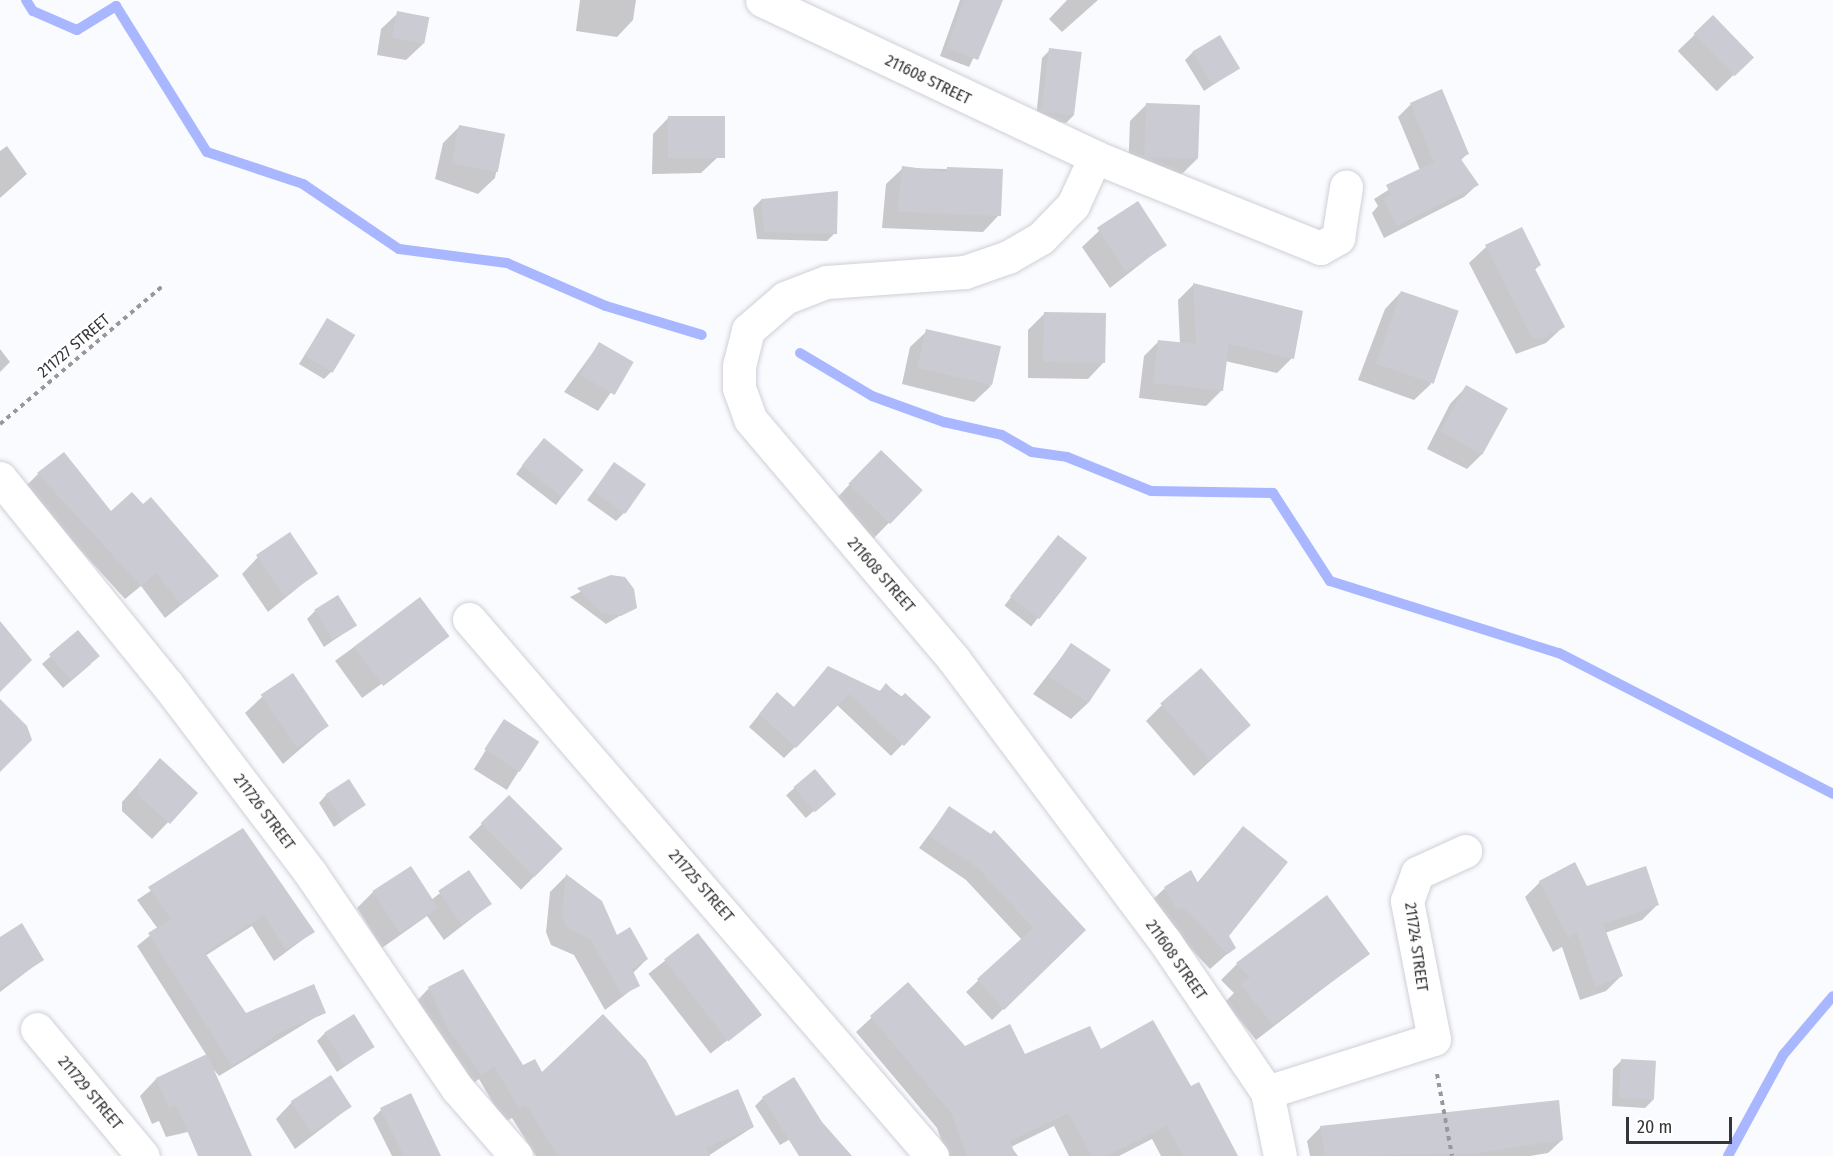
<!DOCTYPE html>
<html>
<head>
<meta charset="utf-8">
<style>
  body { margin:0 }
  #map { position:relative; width:1833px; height:1156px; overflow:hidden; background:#fafbfe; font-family:"Fira Sans Condensed",sans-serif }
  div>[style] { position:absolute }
  .shadow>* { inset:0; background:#0003; transform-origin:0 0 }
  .stream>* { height:10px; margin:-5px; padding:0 5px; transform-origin:5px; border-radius:5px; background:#a8b7ff }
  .building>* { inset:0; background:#cacbd3; transform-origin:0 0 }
  .path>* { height:4px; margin-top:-2px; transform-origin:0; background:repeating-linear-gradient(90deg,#98989b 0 4.5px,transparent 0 9px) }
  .roads { filter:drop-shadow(0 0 2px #ced0d8) drop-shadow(0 0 2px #ced0d8) }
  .minor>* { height:33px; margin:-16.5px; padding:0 16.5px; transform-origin:16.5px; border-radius:16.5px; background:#fff }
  span { translate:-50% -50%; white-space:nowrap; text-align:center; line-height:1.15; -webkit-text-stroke:4.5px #fff; paint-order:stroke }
  .street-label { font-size:16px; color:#353538 }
  .scale { position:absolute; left:1626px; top:1117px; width:106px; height:27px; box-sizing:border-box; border:3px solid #353538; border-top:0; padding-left:8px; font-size:18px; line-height:21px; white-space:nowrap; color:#353538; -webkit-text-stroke:4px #fff; paint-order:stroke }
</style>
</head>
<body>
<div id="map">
  <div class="shadow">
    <i style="clip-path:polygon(580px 0,636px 0,633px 20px,617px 37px,576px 31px)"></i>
    <i style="clip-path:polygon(960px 0,1002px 0,969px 67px,940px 56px)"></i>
    <i style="clip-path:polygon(1067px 0,1098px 0,1062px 32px,1049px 19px)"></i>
    <i style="clip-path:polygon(398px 13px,423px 44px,406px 60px,377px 55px,381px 29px)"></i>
    <i style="left:1713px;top:17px;width:56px;height:49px;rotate:46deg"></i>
    <i style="clip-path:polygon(1050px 50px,1074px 115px,1066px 123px,1036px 119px,1042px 58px)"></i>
    <i style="clip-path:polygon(1193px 52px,1238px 68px,1204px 91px,1185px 60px)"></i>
    <i style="clip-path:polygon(1411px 104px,1467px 154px,1460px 161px,1477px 185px,1464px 197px,1384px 238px,1372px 213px,1378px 206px,1374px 199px,1420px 170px,1398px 117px)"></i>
    <i style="clip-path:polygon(1146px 105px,1197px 159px,1181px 175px,1128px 173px,1130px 121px)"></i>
    <i style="clip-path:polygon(669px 117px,718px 157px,701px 173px,652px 174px,653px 134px)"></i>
    <i style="clip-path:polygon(460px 126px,503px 136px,495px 178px,478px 194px,435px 179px,443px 143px)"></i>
    <i style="clip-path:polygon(7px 146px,27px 174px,0 198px,0 151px)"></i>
    <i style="clip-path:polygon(903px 168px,948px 169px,999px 215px,983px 232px,882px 228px,886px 184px)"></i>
    <i style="clip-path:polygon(761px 200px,835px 233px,827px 241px,757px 239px,753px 208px)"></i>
    <i style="clip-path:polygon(1521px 229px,1539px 265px,1534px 271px,1563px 327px,1546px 343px,1516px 354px,1469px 263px,1486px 247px)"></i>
    <i style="clip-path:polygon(1099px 231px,1166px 244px,1110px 288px,1082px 247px)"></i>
    <i style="clip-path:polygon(1193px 285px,1292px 358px,1277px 373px,1225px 361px,1222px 390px,1206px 406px,1139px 398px,1144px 356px,1159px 341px,1180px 344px,1178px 300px)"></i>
    <i style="clip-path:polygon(1401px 292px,1431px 384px,1414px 400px,1358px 380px,1385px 309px)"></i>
    <i style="clip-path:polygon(1044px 314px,1104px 362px,1088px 379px,1028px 378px,1028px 330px)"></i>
    <i style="clip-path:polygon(327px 320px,332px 371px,324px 379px,299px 364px)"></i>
    <i style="clip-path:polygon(927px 331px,991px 386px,974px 402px,902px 384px,910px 347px)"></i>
    <i style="clip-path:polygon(599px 344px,632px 362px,598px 411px,564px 392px)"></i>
    <i style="clip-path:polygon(0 349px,10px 362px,0 372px)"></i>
    <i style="clip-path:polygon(1466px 387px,1483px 453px,1467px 469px,1427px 449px,1450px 404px)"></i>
    <i style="clip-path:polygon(536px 448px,582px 470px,556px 505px,516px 474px)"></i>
    <i style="clip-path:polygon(614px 464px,624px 513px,616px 521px,587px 500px)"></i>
    <i style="clip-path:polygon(865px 468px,921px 490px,873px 539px,834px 501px)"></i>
    <i style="clip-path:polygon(38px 474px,110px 513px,217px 576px,165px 618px,141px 586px,125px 599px,24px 488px)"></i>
    <i style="left:1058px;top:537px;width:34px;height:87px;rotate:38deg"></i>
    <i style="clip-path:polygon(258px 557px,316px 573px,268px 612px,242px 574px)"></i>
    <i style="clip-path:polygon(611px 576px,635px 607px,606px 624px,570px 597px)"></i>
    <i style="left:420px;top:599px;width:46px;height:105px;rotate:54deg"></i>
    <i style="clip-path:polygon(315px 611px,355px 625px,324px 647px,307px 619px)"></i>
    <i style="clip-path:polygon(78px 632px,91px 664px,63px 688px,42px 664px)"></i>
    <i style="clip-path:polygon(1071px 645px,1088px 703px,1071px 719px,1033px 694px)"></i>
    <i style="clip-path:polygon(817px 680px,879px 692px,886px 685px,929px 717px,891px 756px,837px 705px,784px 758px,749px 727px,766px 706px,793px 708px)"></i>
    <i style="clip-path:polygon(262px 697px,327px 726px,283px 764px,245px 713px)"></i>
    <i style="clip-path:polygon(1162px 705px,1249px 725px,1194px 776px,1146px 721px)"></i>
    <i style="left:504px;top:721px;width:39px;height:57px;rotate:32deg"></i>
    <i style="clip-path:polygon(160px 760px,196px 793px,152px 839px,122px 811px,122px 802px)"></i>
    <i style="left:814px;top:771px;width:30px;height:37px;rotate:49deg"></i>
    <i style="clip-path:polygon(326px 795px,364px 805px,334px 827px,319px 803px)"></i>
    <i style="left:509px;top:797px;width:74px;height:57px;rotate:45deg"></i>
    <i style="clip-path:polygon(949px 808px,1084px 930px,992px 1020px,966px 992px,1022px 940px,966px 880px,919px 848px)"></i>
    <i style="clip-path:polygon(1243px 828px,1227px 936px,1234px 948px,1210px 969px,1148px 904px,1165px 888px,1197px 883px)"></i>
    <i style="clip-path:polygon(242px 830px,313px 932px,274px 961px,252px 926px,205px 956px,245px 1015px,324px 1012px,219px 1076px,210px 1065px,214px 1126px,166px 1137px,159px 1121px,152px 1124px,140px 1096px,156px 1079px,207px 1056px,137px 946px,158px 929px,137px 900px)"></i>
    <i style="clip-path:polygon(468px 872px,490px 904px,444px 940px,427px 916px,382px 948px,357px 908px,373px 892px,431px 900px)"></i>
    <i style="clip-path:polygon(566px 876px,601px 902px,616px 937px,647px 959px,633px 973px,638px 985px,605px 1010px,574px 955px,551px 945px,546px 932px,550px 892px)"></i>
    <i style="clip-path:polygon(1540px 882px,1657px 905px,1642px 920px,1605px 933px,1621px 976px,1606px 991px,1580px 1000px,1562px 947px,1553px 952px,1525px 897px)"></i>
    <i style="left:698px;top:935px;width:101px;height:63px;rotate:52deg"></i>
    <i style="clip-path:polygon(0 939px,42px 960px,0 992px)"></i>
    <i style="clip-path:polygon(1368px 954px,1256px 1040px,1225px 1002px,1234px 993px,1221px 980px,1237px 964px)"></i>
    <i style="clip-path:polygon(908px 984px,965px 1048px,1024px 1056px,1100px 1051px,1191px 1088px,1231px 1156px,1161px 1156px,1152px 1139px,1119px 1156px,1069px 1156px,1054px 1126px,1011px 1147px,1018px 1156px,947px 1156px,937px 1128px,856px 1032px)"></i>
    <i style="clip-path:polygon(429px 988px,523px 1067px,675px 1118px,753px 1127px,708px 1156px,536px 1156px,512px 1118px,504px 1122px,479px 1079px,467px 1088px,415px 1003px)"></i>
    <i style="clip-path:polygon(325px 1033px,373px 1047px,337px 1072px,317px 1041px)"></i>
    <i style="clip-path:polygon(1621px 1061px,1653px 1100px,1645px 1108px,1612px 1106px,1613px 1069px)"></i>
    <i style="clip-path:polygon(763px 1098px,811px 1127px,780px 1145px,755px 1106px)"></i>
    <i style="clip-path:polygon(292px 1102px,350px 1107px,295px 1149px,276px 1119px)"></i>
    <i style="clip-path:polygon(381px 1110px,437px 1156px,392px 1156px,373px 1118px)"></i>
    <i style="clip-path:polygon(1321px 1127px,1562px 1140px,1548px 1153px,1530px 1156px,1310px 1156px,1307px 1141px)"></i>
  </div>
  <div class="stream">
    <i style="left:26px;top:0;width:13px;rotate:58deg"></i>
    <i style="left:33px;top:11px;width:48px;rotate:23.4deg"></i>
    <i style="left:77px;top:30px;width:46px;rotate:-31.6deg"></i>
    <i style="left:116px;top:6px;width:172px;rotate:58.1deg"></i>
    <i style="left:207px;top:152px;width:101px;rotate:18.4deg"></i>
    <i style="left:303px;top:184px;width:116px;rotate:34.1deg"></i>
    <i style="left:399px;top:249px;width:109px;rotate:7.4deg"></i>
    <i style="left:507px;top:263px;width:108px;rotate:23.5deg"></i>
    <i style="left:606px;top:306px;width:100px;rotate:16.8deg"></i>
    <i style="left:800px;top:353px;width:84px;rotate:30.8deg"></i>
    <i style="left:872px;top:396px;width:77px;rotate:19.9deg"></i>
    <i style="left:944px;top:422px;width:59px;rotate:12.6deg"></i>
    <i style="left:1002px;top:435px;width:34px;rotate:30deg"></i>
    <i style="left:1032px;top:452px;width:35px;rotate:8deg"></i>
    <i style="left:1067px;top:457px;width:91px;rotate:22deg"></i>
    <i style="left:1151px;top:491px;width:122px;rotate:0.9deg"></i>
    <i style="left:1273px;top:493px;width:105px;rotate:57.1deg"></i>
    <i style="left:1330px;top:581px;width:240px;rotate:17.5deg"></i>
    <i style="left:1559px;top:653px;width:308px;rotate:27.2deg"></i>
    <i style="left:1728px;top:1156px;width:115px;rotate:-61.4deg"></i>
    <i style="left:1783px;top:1055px;width:77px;rotate:-49.7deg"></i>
  </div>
  <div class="building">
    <i style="clip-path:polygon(964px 0,1003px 0,978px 60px,947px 48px)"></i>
    <i style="left:397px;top:11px;width:33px;height:27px;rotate:11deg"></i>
    <i style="left:1713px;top:15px;width:59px;height:27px;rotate:46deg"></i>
    <i style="left:1220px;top:35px;width:39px;height:32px;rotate:59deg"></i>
    <i style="left:1049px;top:48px;width:33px;height:64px;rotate:7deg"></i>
    <i style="clip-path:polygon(1442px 89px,1469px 154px,1460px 158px,1479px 185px,1397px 226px,1383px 199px,1391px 195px,1386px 185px,1434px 162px,1410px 103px)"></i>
    <i style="left:1146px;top:103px;width:54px;height:54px;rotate:2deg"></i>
    <i style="left:668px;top:116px;width:57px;height:42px"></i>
    <i style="left:459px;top:125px;width:47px;height:39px;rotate:11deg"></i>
    <i style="clip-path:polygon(902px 166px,947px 172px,947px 167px,1003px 169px,1001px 216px,897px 212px)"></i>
    <i style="clip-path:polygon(838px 191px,837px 234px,764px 232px,761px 199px)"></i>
    <i style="left:1138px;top:201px;width:53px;height:49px;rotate:57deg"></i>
    <i style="clip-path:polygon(1522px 227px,1541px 265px,1535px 269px,1565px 327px,1544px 338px,1532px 338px,1485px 245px)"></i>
    <i style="clip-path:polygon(1193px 283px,1303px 311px,1294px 359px,1229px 344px,1223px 391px,1153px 383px,1158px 340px,1196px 344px)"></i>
    <i style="left:1401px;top:291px;width:61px;height:77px;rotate:19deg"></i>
    <i style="left:1044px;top:312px;width:62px;height:50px;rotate:1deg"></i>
    <i style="left:327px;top:318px;width:33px;height:44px;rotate:31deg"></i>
    <i style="left:926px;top:329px;width:77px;height:40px;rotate:13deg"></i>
    <i style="left:599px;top:342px;width:40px;height:38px;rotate:30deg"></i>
    <i style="left:1466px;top:385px;width:48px;height:53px;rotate:29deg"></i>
    <i style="left:544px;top:438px;width:51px;height:35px;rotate:39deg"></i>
    <i style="left:881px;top:450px;width:58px;height:47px;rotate:44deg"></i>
    <i style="clip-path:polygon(64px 452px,111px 511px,132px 492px,143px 504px,151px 497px,219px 576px,181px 605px,156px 573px,141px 586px,37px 473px)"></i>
    <i style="left:614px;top:462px;width:39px;height:36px;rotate:35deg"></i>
    <i style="left:290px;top:532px;width:50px;height:41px;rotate:56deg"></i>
    <i style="left:1058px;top:535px;width:37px;height:78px;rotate:38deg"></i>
    <i style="clip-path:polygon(611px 575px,625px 577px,634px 589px,637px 608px,621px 616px,602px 613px,577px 588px)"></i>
    <i style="left:338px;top:595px;width:36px;height:28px;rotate:58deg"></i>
    <i style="left:420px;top:597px;width:49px;height:83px;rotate:53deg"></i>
    <i style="clip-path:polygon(0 621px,32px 660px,0 692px)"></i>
    <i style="left:78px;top:630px;width:34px;height:38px;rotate:50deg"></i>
    <i style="left:1071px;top:643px;width:48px;height:40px;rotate:34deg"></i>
    <i style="clip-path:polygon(828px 666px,880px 691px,886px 683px,900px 698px,905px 693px,931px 717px,904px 746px,849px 694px,796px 748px,759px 714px,777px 692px,794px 707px)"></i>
    <i style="left:1201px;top:668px;width:76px;height:54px;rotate:49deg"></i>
    <i style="left:293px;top:673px;width:64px;height:39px;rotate:56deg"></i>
    <i style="clip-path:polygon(0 699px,27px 726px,32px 740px,0 772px)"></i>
    <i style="left:504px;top:719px;width:42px;height:36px;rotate:33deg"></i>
    <i style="clip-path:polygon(160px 758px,198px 793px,170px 824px,138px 795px,138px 784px)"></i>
    <i style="left:815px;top:769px;width:33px;height:28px;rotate:50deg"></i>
    <i style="left:349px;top:779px;width:31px;height:28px;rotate:57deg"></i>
    <i style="left:509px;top:795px;width:76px;height:40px;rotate:45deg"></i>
    <i style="clip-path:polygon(949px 806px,991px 834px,994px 830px,1086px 930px,1004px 1010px,977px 979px,1033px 928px,978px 868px,929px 836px)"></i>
    <i style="clip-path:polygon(1243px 826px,1288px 862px,1229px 936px,1236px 948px,1228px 954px,1182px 907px,1177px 910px,1164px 887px,1191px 870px,1198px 883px)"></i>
    <i style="clip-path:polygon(243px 828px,315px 932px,286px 950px,264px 915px,205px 953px,246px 1013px,314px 984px,326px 1013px,281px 1032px,232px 1066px,148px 933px,171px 919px,148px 887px)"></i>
    <i style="clip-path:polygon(1575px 862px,1587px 886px,1646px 866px,1659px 905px,1603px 924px,1623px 976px,1595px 987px,1577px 933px,1568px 938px,1539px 881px)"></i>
    <i style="left:411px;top:866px;width:50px;height:46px;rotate:57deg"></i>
    <i style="left:469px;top:870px;width:41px;height:37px;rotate:56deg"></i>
    <i style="clip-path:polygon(566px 874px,602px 901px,617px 935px,630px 927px,648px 959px,632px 969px,640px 986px,622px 995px,590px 939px,567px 928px,562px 915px)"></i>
    <i style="clip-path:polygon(1327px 895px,1370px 954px,1273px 1025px,1240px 984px,1250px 977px,1236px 963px)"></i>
    <i style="clip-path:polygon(22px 923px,44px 960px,0 988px,0 937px)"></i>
    <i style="left:698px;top:933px;width:104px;height:43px;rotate:52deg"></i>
    <i style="clip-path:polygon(463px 969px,523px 1065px,535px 1059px,542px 1072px,603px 1014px,646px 1060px,676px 1116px,738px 1089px,754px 1127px,706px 1148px,710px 1156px,558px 1156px,526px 1105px,519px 1109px,494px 1066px,482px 1075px,449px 1031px,428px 987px)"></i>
    <i style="clip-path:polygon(908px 982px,965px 1046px,1010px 1024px,1025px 1054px,1090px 1026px,1101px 1049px,1153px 1020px,1191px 1086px,1199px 1082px,1238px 1156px,1183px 1156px,1167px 1126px,1107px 1156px,1091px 1156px,1069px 1113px,1010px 1141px,1016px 1156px,967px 1156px,951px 1113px,870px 1016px)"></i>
    <i style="left:354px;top:1014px;width:39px;height:35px;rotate:58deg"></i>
    <i style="clip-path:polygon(207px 1054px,252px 1156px,198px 1156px,176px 1105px,169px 1108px,156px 1078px)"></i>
    <i style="left:1621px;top:1059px;width:35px;height:39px;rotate:3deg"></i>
    <i style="left:331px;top:1075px;width:38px;height:48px;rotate:57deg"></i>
    <i style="clip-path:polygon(794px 1077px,822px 1122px,852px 1156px,799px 1156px,762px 1097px)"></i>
    <i style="clip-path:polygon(411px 1093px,441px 1156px,404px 1156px,380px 1108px)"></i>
    <i style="clip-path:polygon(1559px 1100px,1563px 1140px,1473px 1154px,1325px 1156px,1320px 1126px)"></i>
  </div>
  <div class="path">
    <i style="left:0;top:424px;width:214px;rotate:-40.3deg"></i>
    <i style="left:1437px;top:1074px;width:83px;rotate:79.6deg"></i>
  </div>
  <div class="roads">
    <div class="minor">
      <i style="left:762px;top:0;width:368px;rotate:25.2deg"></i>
      <i style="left:1095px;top:157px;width:243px;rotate:22deg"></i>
      <i style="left:1320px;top:248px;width:21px;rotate:-29deg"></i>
      <i style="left:1338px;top:238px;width:52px;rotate:-81.1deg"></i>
      <i style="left:1095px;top:157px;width:53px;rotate:114.6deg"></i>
      <i style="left:1073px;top:205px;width:46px;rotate:134.1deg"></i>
      <i style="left:1041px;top:238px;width:38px;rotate:150deg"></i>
      <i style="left:1008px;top:257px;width:46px;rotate:160.8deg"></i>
      <i style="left:965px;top:272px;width:139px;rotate:175.9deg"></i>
      <i style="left:826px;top:282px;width:44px;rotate:158.7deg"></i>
      <i style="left:785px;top:298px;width:49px;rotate:139.1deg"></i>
      <i style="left:748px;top:330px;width:36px;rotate:104deg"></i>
      <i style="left:739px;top:365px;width:23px;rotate:90deg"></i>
      <i style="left:739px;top:388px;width:33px;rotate:70deg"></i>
      <i style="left:750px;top:419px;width:317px;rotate:49.7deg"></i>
      <i style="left:955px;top:661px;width:349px;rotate:53.2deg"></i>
      <i style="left:1164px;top:940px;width:184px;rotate:55.9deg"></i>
      <i style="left:1267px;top:1092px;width:65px;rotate:78.5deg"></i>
      <i style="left:0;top:478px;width:265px;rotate:51deg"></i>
      <i style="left:167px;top:684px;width:238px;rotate:52.8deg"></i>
      <i style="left:311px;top:874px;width:259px;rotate:55.7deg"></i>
      <i style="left:457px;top:1088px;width:90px;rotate:49.1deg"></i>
      <i style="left:469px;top:619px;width:709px;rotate:49.23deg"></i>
      <i style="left:37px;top:1029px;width:165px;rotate:50.2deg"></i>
      <i style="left:1267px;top:1092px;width:175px;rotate:-17.6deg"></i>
      <i style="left:1434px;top:1039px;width:141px;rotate:-101.1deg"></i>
      <i style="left:1407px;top:901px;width:30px;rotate:-70deg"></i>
      <i style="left:1417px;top:873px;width:53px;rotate:-24.6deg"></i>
    </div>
  </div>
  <div class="street-label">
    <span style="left:928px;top:80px;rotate:26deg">211608 STREET</span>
    <span style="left:74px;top:346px;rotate:-40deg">211727 STREET</span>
    <span style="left:881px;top:575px;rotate:49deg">211608 STREET</span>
    <span style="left:264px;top:812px;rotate:53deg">211726 STREET</span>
    <span style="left:701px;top:886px;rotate:49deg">211725 STREET</span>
    <span style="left:1416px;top:947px;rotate:82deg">211724 STREET</span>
    <span style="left:1176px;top:960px;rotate:55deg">211608 STREET</span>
    <span style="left:90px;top:1093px;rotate:50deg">211729 STREET</span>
  </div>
  <div class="scale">20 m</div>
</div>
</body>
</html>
